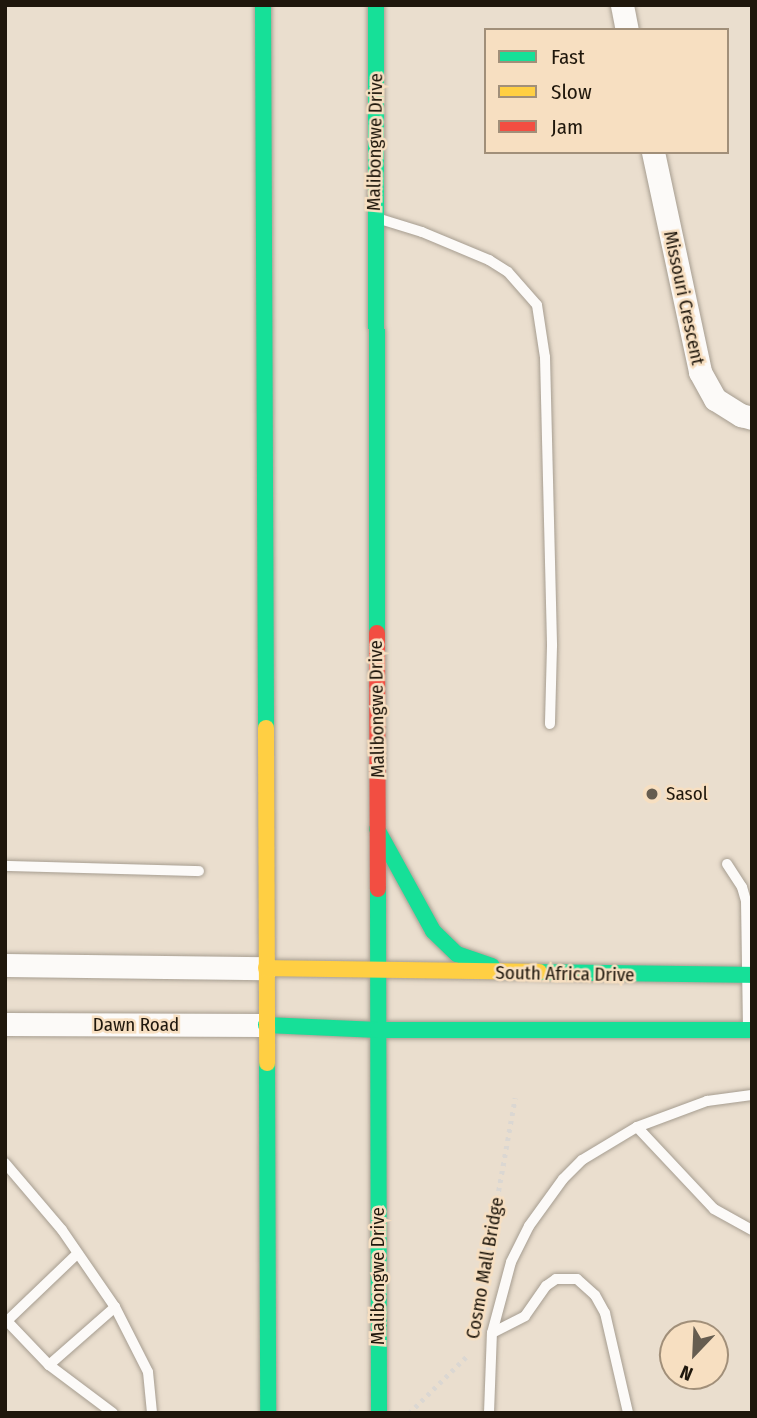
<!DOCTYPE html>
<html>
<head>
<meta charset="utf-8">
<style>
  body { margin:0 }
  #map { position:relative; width:757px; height:1418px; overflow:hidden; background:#eadece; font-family:"Fira Sans Condensed",sans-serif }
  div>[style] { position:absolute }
  .path>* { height:4.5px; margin-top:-2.25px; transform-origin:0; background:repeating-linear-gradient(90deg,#dbd7d2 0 3.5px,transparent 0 8.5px) }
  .roads { filter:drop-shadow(0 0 2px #a69d90) drop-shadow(0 0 2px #a69d90) }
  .lane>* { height:10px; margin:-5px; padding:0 5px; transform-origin:5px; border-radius:5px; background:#fcfaf8 }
  .street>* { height:23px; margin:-11.5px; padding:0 11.5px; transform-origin:11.5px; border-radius:11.5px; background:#fcfaf8 }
  .fast>* { height:16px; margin:-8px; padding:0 8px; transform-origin:8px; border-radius:8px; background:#16e098 }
  .slow>* { height:16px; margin:-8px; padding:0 8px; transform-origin:8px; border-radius:8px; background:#ffcf43 }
  .jam>* { height:16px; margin:-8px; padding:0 8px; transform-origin:8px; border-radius:8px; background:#f24e42 }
  .dots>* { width:19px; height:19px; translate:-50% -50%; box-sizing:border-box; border:4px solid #f7dfc1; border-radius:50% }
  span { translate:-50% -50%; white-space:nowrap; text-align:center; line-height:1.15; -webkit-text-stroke:5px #f7dfc1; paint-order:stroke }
  .street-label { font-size:19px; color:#1f170c }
  .poi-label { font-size:19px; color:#1f170c }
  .left { translate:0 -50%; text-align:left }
  .frame { position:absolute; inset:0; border:7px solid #1f170c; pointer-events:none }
  .legend { position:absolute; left:484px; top:28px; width:245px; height:126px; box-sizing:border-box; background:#f7dfc1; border:2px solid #a18f79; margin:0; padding:9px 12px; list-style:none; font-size:21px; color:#1f170c }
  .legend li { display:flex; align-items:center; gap:14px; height:35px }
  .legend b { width:35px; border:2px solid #a18f79 }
  .north { position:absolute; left:659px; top:1320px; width:70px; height:70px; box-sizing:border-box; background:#f7dfc1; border:2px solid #a18f79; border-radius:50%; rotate:203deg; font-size:19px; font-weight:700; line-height:28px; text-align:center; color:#1f170c }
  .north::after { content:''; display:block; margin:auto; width:24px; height:32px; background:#665d50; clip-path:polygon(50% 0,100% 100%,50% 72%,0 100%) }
</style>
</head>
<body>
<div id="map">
  <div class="path">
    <i style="left:482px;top:1283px;width:188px;rotate:-79.9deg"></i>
    <i style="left:409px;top:1413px;width:84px;rotate:-44.5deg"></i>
  </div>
  <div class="roads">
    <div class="lane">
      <i style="left:380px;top:219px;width:44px;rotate:17.2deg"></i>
      <i style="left:422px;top:232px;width:73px;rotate:22.7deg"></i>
      <i style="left:489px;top:260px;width:22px;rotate:32deg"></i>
      <i style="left:508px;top:272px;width:44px;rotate:48.7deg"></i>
      <i style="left:537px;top:305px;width:53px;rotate:81.3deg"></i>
      <i style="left:545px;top:357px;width:289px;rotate:88.6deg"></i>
      <i style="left:552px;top:646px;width:78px;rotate:91.5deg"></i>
      <i style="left:727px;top:864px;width:27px;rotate:57deg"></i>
      <i style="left:742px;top:887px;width:15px;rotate:74deg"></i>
      <i style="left:746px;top:901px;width:127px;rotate:89.1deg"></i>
      <i style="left:5px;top:866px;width:194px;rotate:1.5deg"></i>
      <i style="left:637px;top:1127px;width:112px;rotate:46.8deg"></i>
      <i style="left:714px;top:1209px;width:43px;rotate:28.9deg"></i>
      <i style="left:5px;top:1163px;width:88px;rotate:49.6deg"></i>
      <i style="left:62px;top:1230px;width:93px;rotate:55.5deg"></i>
      <i style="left:115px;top:1307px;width:73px;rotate:63.1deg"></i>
      <i style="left:148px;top:1372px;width:41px;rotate:84.4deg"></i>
      <i style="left:5px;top:1319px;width:64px;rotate:46.3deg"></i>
      <i style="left:49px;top:1365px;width:80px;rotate:36.9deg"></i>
      <i style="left:7px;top:1321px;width:97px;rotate:-43.7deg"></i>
      <i style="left:492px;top:1333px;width:37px;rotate:-27deg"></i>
      <i style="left:525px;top:1316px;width:37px;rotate:-55deg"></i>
      <i style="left:546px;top:1286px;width:12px;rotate:-35deg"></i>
      <i style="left:556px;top:1279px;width:21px"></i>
      <i style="left:577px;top:1279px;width:24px;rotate:42deg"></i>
      <i style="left:595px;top:1295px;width:21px;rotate:61deg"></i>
      <i style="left:605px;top:1313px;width:103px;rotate:77deg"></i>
      <i style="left:49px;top:1365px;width:88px;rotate:-41.3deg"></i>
      <i style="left:489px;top:1413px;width:80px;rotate:-87.9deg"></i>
      <i style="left:492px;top:1333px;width:73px;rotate:-75deg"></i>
      <i style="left:511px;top:1262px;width:40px;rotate:-63.4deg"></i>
      <i style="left:529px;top:1226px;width:58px;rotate:-54.1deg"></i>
      <i style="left:563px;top:1179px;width:27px;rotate:-45deg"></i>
      <i style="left:582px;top:1160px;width:64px;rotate:-31deg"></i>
      <i style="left:637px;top:1127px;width:75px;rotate:-20.4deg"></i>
      <i style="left:707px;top:1101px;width:45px;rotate:-7.6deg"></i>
    </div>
    <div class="street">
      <i style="left:622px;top:5px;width:25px;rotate:79deg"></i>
      <i style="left:653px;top:152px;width:225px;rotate:77.9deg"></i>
      <i style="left:700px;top:372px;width:31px;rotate:61deg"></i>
      <i style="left:715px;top:399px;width:31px;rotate:32deg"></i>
      <i style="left:741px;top:415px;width:11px;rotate:15deg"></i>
      <i style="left:5px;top:965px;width:261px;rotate:0.7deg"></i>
      <i style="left:5px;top:1024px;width:261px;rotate:0.2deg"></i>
    </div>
    <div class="fast">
      <i style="left:263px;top:5px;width:723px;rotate:89.76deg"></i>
      <i style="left:376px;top:5px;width:628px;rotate:89.91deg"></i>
      <i style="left:377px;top:829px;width:116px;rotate:61.2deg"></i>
      <i style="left:433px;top:931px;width:33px;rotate:44deg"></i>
      <i style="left:457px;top:954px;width:37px;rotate:19deg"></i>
      <i style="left:378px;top:889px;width:524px;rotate:89.89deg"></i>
      <i style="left:539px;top:972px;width:213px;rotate:0.8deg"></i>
      <i style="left:266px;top:1025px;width:112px;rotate:2.6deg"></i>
      <i style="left:378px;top:1030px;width:374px"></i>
      <i style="left:267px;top:1063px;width:350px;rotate:89.8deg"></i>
    </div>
    <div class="slow">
      <i style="left:266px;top:728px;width:335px;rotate:89.8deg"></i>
      <i style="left:266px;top:968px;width:273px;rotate:0.8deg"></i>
    </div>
    <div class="jam">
      <i style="left:377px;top:633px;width:256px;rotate:89.8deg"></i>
    </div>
  </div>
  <div class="dots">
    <i style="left:652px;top:794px;background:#665d50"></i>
  </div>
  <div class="street-label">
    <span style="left:375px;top:142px;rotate:-89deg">Malibongwe Drive</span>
    <span style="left:684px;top:298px;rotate:78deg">Missouri Crescent</span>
    <span style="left:377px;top:709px;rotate:-91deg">Malibongwe Drive</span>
    <span style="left:565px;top:974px;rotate:1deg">South Africa Drive</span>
    <span style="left:136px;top:1025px">Dawn Road</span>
    <span style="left:485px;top:1268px;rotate:-80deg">Cosmo Mall Bridge</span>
    <span style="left:378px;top:1276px;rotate:-90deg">Malibongwe Drive</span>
  </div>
  <div class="poi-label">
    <span class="left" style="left:666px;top:794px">Sasol</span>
  </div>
  <div class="frame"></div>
  <ul class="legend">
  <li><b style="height:9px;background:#16e098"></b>Fast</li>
  <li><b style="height:9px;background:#ffcf43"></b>Slow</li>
  <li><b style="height:9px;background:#f24e42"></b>Jam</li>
  </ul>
  <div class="north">N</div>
</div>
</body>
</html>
